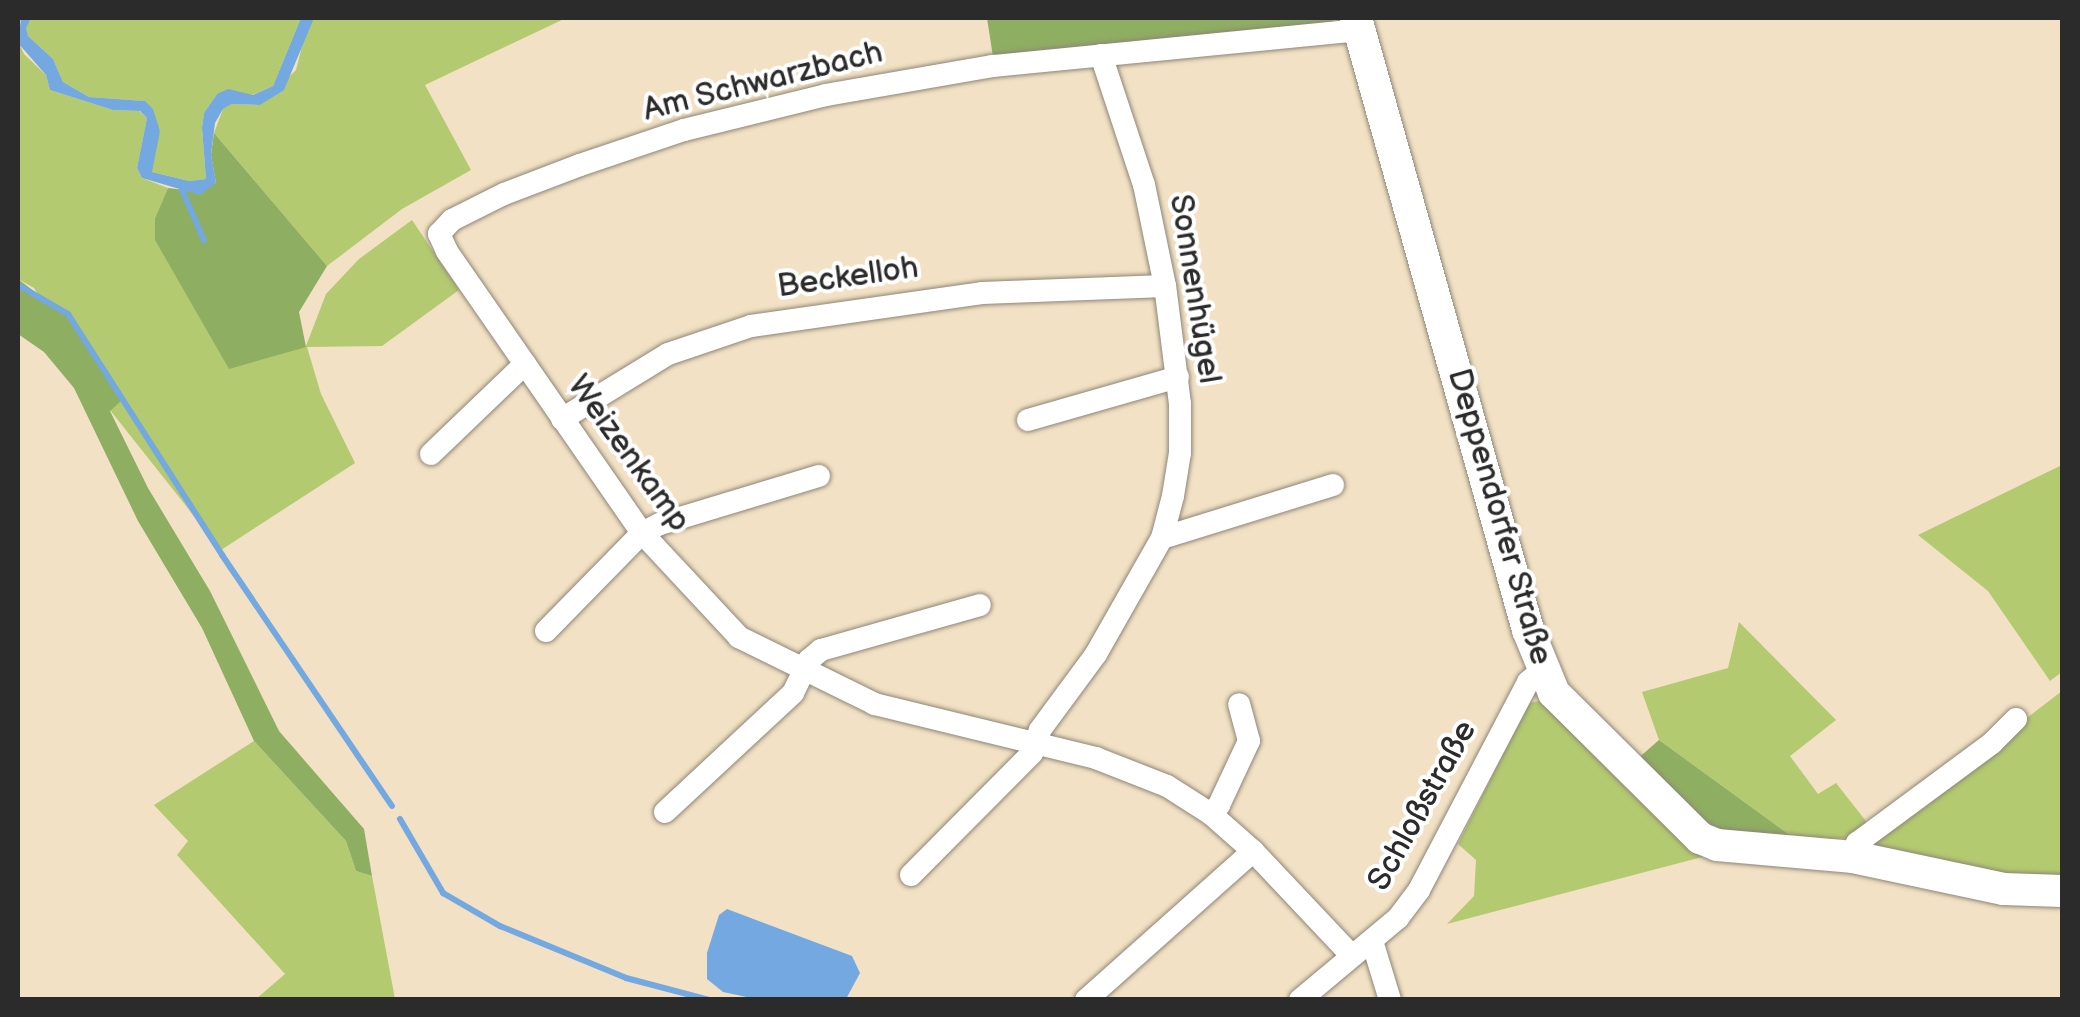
<!DOCTYPE html>
<html>
<head>
<meta charset="utf-8">
<style>
  body { margin:0 }
  #map { position:relative; width:2080px; height:1017px; overflow:hidden; background:#f2e1c4; font-family:"Balsamiq Sans",sans-serif }
  div>[style] { position:absolute }
  .green>* { inset:0; background:#b3ca70 }
  .forest>* { inset:0; background:#8eae62 }
  .water>* { inset:0; background:#73a8e0 }
  .stream>* { height:6px; margin:-3px; padding:0 3px; transform-origin:3px; border-radius:3px; background:#73a8e0 }
  .roads { filter:drop-shadow(0 0 2px #8e8678) drop-shadow(0 0 2px #8e8678) }
  .street>* { height:22px; margin:-11px; padding:0 11px; transform-origin:11px; border-radius:11px; background:#fff }
  .secondary>* { height:32px; margin:-16px; padding:0 16px; transform-origin:16px; border-radius:16px; background:#fff }
  span { translate:-50% -50%; white-space:nowrap; text-align:center; line-height:1.15; -webkit-text-stroke:8px #fff; paint-order:stroke }
  .street-label { font-size:32px; color:#2b2b2b }
  .frame { position:absolute; inset:0; border:20px solid #2b2b2b; pointer-events:none }
</style>
</head>
<body>
<div id="map">
  <div class="green">
    <i style="clip-path:polygon(31px 18px,301px 18px,273px 86px,252px 95px,217px 94px,204px 113px,202px 128px,206px 179px,189px 181px,152px 172px,150px 164px,160px 131px,145px 101px,89px 97px,63px 82px,53px 59px,28px 36px,25px 28px)"></i>
    <i style="clip-path:polygon(314px 18px,566px 18px,425px 85px,471px 170px,402px 209px,327px 266px,214px 133px,223px 109px,232px 104px,260px 105px,296px 70px,305px 34px)"></i>
    <i style="clip-path:polygon(18px 40px,24px 54px,46px 75px,50px 90px,113px 110px,139px 111px,147px 118px,137px 168px,142px 178px,168px 188px,155px 218px,306px 346px,326px 294px,359px 259px,412px 220px,459px 290px,382px 346px,307px 347px,321px 394px,355px 463px,221px 550px,110px 410px,34px 288px,18px 279px)"></i>
    <i style="clip-path:polygon(2062px 465px,2062px 672px,2050px 681px,1988px 591px,1918px 535px)"></i>
    <i style="clip-path:polygon(1739px 622px,1836px 720px,1790px 756px,1818px 794px,1836px 783px,1869px 825px,1848px 838px,1798px 841px,1659px 740px,1642px 692px,1728px 668px)"></i>
    <i style="clip-path:polygon(2062px 691px,2062px 884px,1867px 846px,2023px 721px)"></i>
    <i style="clip-path:polygon(1545px 700px,1706px 856px,1447px 924px,1474px 896px,1476px 860px,1458px 844px,1529px 703px)"></i>
    <i style="clip-path:polygon(254px 741px,346px 841px,356px 871px,372px 876px,395px 999px,256px 999px,285px 974px,177px 855px,188px 841px,154px 805px)"></i>
  </div>
  <div class="forest">
    <i style="clip-path:polygon(987px 18px,1335px 18px,1331px 24px,993px 57px)"></i>
    <i style="clip-path:polygon(214px 133px,327px 266px,299px 312px,306px 347px,229px 369px,155px 240px,155px 218px,168px 188px,194px 191px,216px 183px,211px 155px)"></i>
    <i style="clip-path:polygon(18px 279px,69px 318px,121px 401px,110px 411px,148px 488px,210px 591px,279px 731px,364px 829px,372px 876px,356px 871px,346px 841px,254px 741px,202px 628px,138px 521px,74px 388px,44px 352px,18px 334px)"></i>
    <i style="clip-path:polygon(1659px 740px,1798px 841px,1720px 838px,1635px 761px)"></i>
  </div>
  <div class="water">
    <i style="clip-path:polygon(21px 18px,31px 18px,26px 28px,28px 36px,53px 59px,63px 82px,89px 97px,145px 101px,153px 109px,160px 131px,152px 172px,189px 181px,206px 179px,202px 128px,204px 113px,217px 94px,228px 89px,253px 95px,273px 86px,301px 18px,314px 18px,284px 90px,260px 105px,232px 104px,223px 109px,215px 123px,211px 154px,216px 183px,200px 195px,142px 178px,137px 168px,147px 118px,140px 111px,113px 110px,50px 90px,46px 75px,18px 43px)"></i>
    <i style="clip-path:polygon(727px 909px,852px 956px,860px 973px,846px 999px,756px 999px,723px 992px,707px 979px,707px 953px,719px 915px)"></i>
  </div>
  <div class="stream">
    <i style="left:182px;top:190px;width:55px;rotate:66.3deg"></i>
    <i style="left:18px;top:285px;width:58px;rotate:30.1deg"></i>
    <i style="left:68px;top:314px;width:286px;rotate:57.4deg"></i>
    <i style="left:222px;top:555px;width:303px;rotate:55.9deg"></i>
    <i style="left:400px;top:819px;width:86px;rotate:59.8deg"></i>
    <i style="left:443px;top:893px;width:66px;rotate:30.1deg"></i>
    <i style="left:500px;top:926px;width:136px;rotate:22.4deg"></i>
    <i style="left:626px;top:978px;width:86px;rotate:14.8deg"></i>
  </div>
  <div class="roads">
    <div class="street">
      <i style="left:562px;top:419px;width:124px;rotate:-31.5deg"></i>
      <i style="left:668px;top:354px;width:88px;rotate:-18.6deg"></i>
      <i style="left:751px;top:326px;width:233px;rotate:-8.1deg"></i>
      <i style="left:982px;top:293px;width:183px;rotate:-2.2deg"></i>
      <i style="left:1028px;top:420px;width:156px;rotate:-16deg"></i>
      <i style="left:431px;top:454px;width:130px;rotate:-43.8deg"></i>
      <i style="left:1162px;top:538px;width:179px;rotate:-17.2deg"></i>
      <i style="left:546px;top:631px;width:137px;rotate:-45.6deg"></i>
      <i style="left:642px;top:533px;width:20px;rotate:-27deg"></i>
      <i style="left:660px;top:524px;width:166px;rotate:-16.8deg"></i>
      <i style="left:665px;top:812px;width:175px;rotate:-42.9deg"></i>
      <i style="left:793px;top:693px;width:37px;rotate:-64deg"></i>
      <i style="left:809px;top:660px;width:16px;rotate:-40deg"></i>
      <i style="left:821px;top:650px;width:165px;rotate:-15.8deg"></i>
      <i style="left:1211px;top:814px;width:12px;rotate:-48deg"></i>
      <i style="left:1219px;top:805px;width:71px;rotate:-64.9deg"></i>
      <i style="left:1249px;top:741px;width:38px;rotate:-105deg"></i>
      <i style="left:1853px;top:857px;width:15px;rotate:-74deg"></i>
      <i style="left:1857px;top:843px;width:168px;rotate:-36.5deg"></i>
      <i style="left:1992px;top:743px;width:34px;rotate:-45deg"></i>
      <i style="left:911px;top:875px;width:172px;rotate:-45.2deg"></i>
      <i style="left:1032px;top:753px;width:24px;rotate:-71deg"></i>
      <i style="left:1040px;top:730px;width:94px;rotate:-53.6deg"></i>
      <i style="left:1096px;top:654px;width:133px;rotate:-60.4deg"></i>
      <i style="left:1162px;top:538px;width:43px;rotate:-75.3deg"></i>
      <i style="left:1173px;top:496px;width:44px;rotate:-80.8deg"></i>
      <i style="left:1180px;top:453px;width:49px;rotate:-90deg"></i>
      <i style="left:1180px;top:404px;width:119px;rotate:-97.2deg"></i>
      <i style="left:1165px;top:286px;width:103px;rotate:-101.7deg"></i>
      <i style="left:1144px;top:185px;width:137px;rotate:-108.3deg"></i>
      <i style="left:1372px;top:941px;width:62px;rotate:73deg"></i>
      <i style="left:1352px;top:956px;width:144px;rotate:-133.3deg"></i>
      <i style="left:1253px;top:851px;width:56px;rotate:-138.6deg"></i>
      <i style="left:1211px;top:814px;width:52px;rotate:-147.5deg"></i>
      <i style="left:1167px;top:786px;width:76px;rotate:-158.5deg"></i>
      <i style="left:1096px;top:758px;width:228px;rotate:-166.3deg"></i>
      <i style="left:875px;top:704px;width:152px;rotate:-153.8deg"></i>
      <i style="left:739px;top:637px;width:142px;rotate:-133deg"></i>
      <i style="left:642px;top:533px;width:343px;rotate:-124.7deg"></i>
      <i style="left:447px;top:251px;width:19px;rotate:-115deg"></i>
      <i style="left:439px;top:234px;width:19px;rotate:-47deg"></i>
      <i style="left:452px;top:220px;width:58px;rotate:-26.6deg"></i>
      <i style="left:504px;top:194px;width:81px;rotate:-20.9deg"></i>
      <i style="left:580px;top:165px;width:110px;rotate:-18.6deg"></i>
      <i style="left:684px;top:130px;width:146px;rotate:-13.8deg"></i>
      <i style="left:826px;top:95px;width:169px;rotate:-9.9deg"></i>
      <i style="left:993px;top:66px;width:368px;rotate:-5.6deg"></i>
      <i style="left:1086px;top:1000px;width:224px;rotate:-41.7deg"></i>
      <i style="left:1300px;top:1000px;width:128px;rotate:-39.9deg"></i>
      <i style="left:1398px;top:918px;width:35px;rotate:-53deg"></i>
      <i style="left:1419px;top:890px;width:235px;rotate:-62.3deg"></i>
      <i style="left:1528px;top:682px;width:18px;rotate:-41deg"></i>
    </div>
    <div class="secondary">
      <i style="left:1356px;top:18px;width:636px;rotate:74.3deg"></i>
      <i style="left:1528px;top:630px;width:68px;rotate:67.6deg"></i>
      <i style="left:1554px;top:693px;width:206px;rotate:44.8deg"></i>
      <i style="left:1700px;top:838px;width:18px;rotate:22deg"></i>
      <i style="left:1717px;top:845px;width:137px;rotate:5deg"></i>
      <i style="left:1853px;top:857px;width:154px;rotate:12deg"></i>
      <i style="left:2004px;top:889px;width:58px;rotate:2deg"></i>
    </div>
  </div>
  <div class="street-label">
    <span style="left:763px;top:82px;rotate:-14deg">Am Schwarzbach</span>
    <span style="left:848px;top:278px;rotate:-8deg">Beckelloh</span>
    <span style="left:1194px;top:289px;rotate:81deg">Sonnenhügel</span>
    <span style="left:628px;top:454px;rotate:54deg">Weizenkamp</span>
    <span style="left:1499px;top:517px;rotate:74deg">Deppendorfer Straße</span>
    <span style="left:1423px;top:806px;rotate:-61deg">Schloßstraße</span>
  </div>
  <div class="frame"></div>
</div>
</body>
</html>
